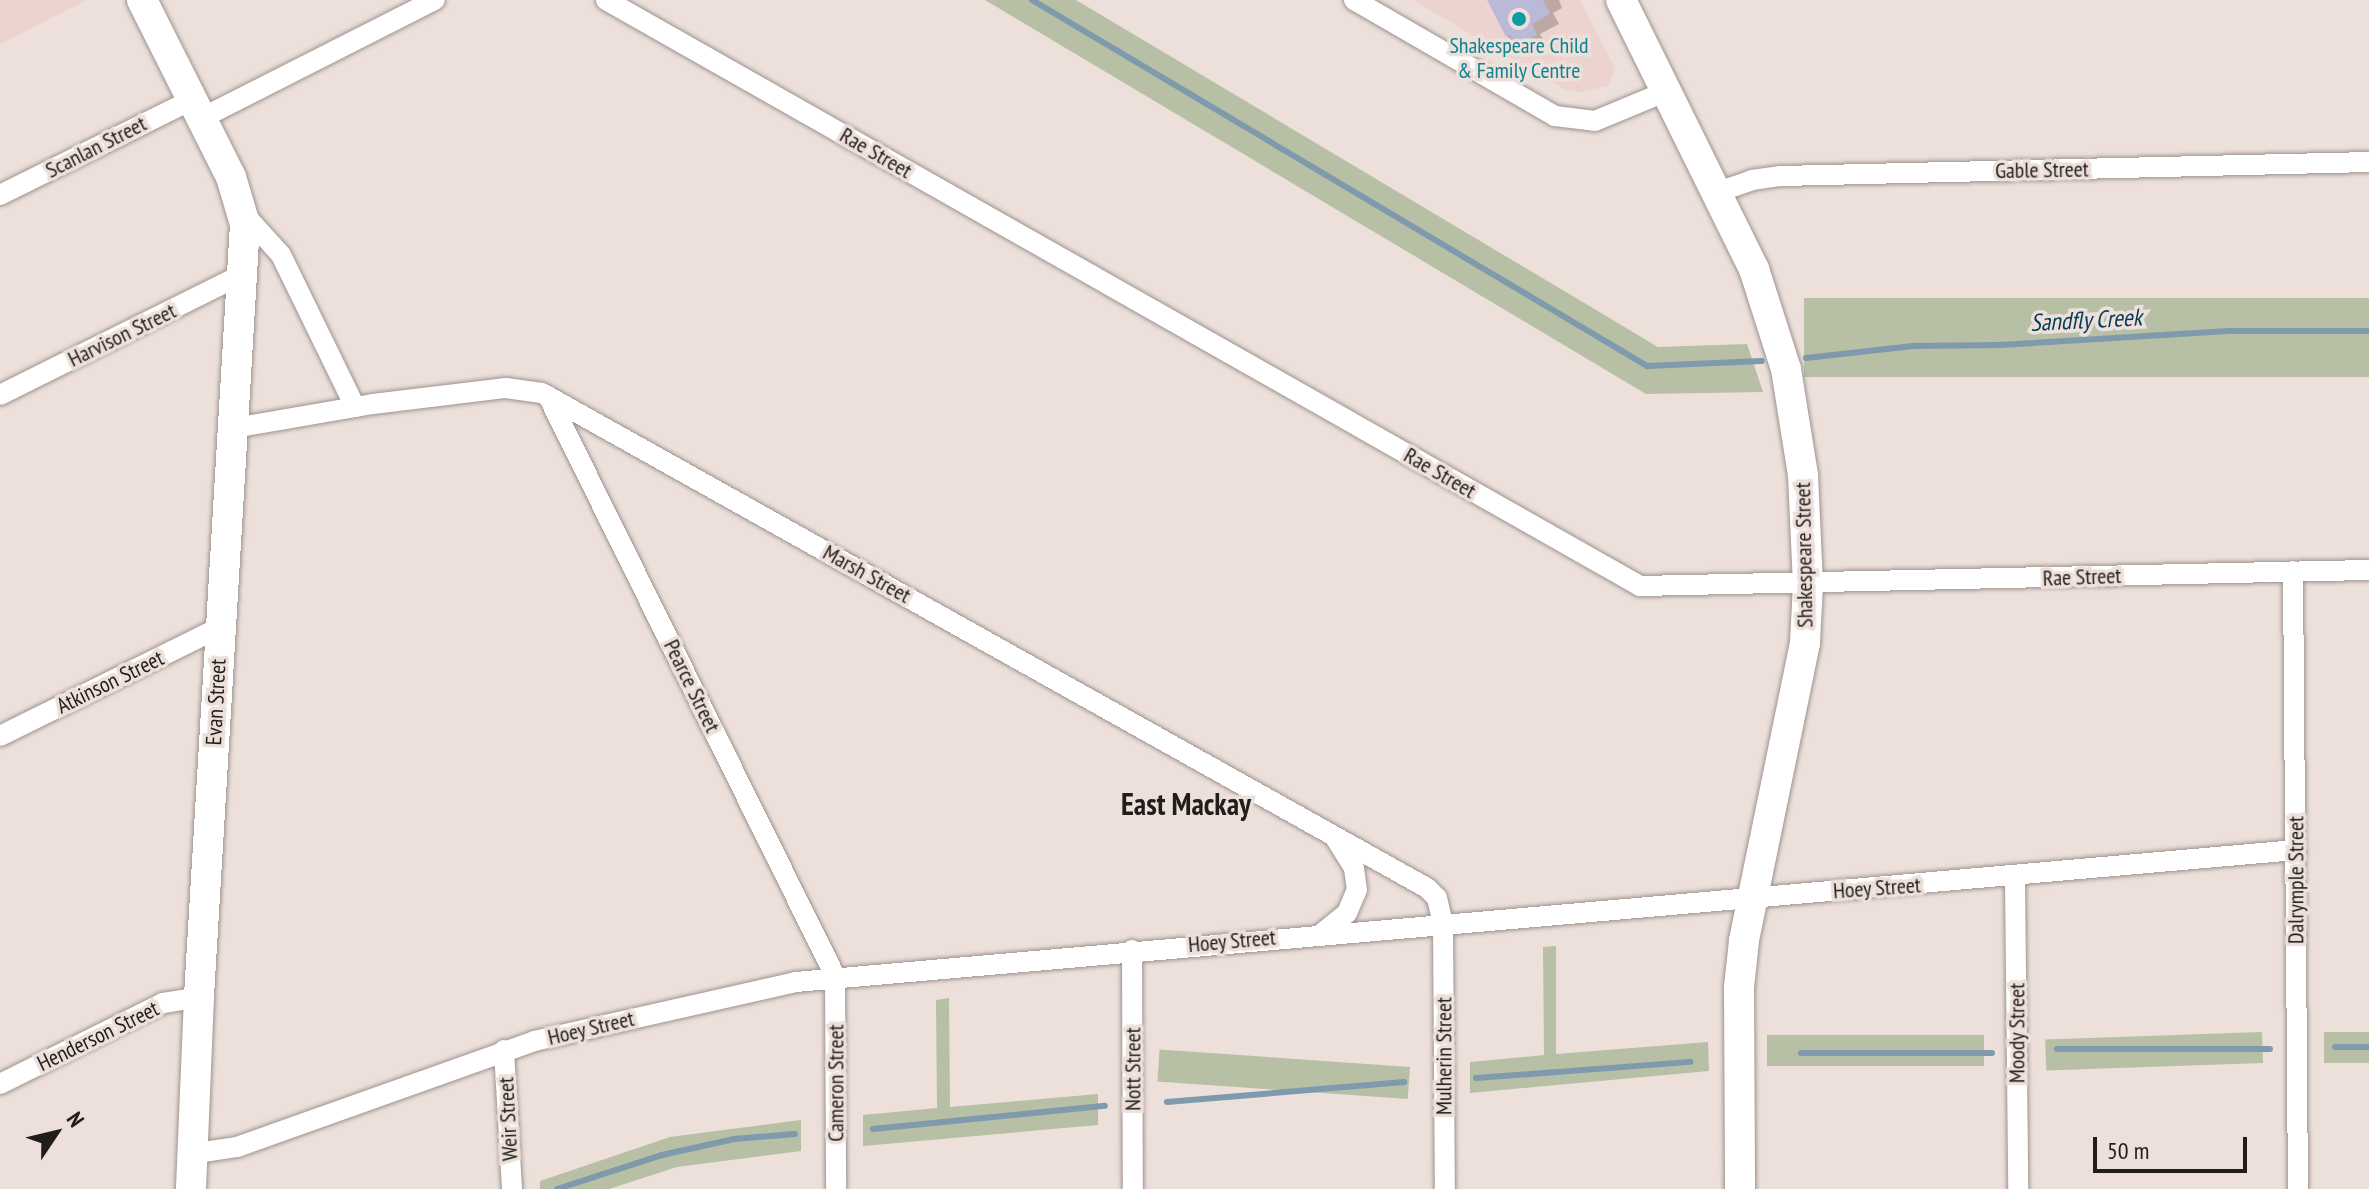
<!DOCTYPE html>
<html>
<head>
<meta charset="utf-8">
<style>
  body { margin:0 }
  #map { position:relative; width:2369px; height:1189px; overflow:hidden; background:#ede0db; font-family:"PT Sans Narrow",sans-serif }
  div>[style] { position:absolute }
  .commercial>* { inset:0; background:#edd3cf }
  .green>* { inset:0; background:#b7bfa4; transform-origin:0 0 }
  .shadow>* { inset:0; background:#0003 }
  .stream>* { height:6px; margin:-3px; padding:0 3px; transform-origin:3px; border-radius:3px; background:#7e9aac }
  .building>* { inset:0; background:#bab9d6 }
  .roads { filter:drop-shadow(0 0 2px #9e928e) drop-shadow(0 0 2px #9e928e) }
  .street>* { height:20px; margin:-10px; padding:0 10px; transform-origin:10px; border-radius:10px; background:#fff }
  .secondary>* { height:30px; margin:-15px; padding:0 15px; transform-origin:15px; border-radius:15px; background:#fff }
  .dots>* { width:22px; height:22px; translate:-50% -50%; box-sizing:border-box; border:4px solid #ede0db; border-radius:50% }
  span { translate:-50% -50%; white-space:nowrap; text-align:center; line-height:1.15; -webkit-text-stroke:7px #ede0db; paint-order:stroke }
  .culture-label { font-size:22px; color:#0d838f }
  .street-label { font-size:22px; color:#211d1b }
  .water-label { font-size:24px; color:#023b56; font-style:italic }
  .district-label { font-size:30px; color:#211d1b; font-weight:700 }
  .north { position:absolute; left:16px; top:1093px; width:80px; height:80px; -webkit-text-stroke:6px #ede0db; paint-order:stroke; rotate:55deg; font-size:22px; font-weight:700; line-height:32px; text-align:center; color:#211d1b }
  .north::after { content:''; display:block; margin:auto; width:28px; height:36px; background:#211d1b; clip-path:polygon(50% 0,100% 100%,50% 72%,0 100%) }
  .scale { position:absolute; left:2093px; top:1137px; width:154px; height:36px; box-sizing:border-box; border:4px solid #211d1b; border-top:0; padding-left:10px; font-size:24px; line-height:28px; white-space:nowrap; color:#211d1b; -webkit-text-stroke:6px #ede0db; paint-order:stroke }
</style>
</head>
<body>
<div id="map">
  <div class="commercial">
    <i style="clip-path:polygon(0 0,87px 0,0 44px)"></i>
    <i style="clip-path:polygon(1413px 0,1580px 0,1615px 68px,1608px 86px,1581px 92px,1565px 90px)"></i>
  </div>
  <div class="green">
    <i style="clip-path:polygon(985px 0,1076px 0,1658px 347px,1747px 344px,1763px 392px,1646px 394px)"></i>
    <i style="left:2369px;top:298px;width:79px;height:565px;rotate:90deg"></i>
    <i style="clip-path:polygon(1556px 946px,1556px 1054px,1708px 1042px,1709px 1071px,1470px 1093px,1470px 1062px,1544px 1055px,1543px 947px)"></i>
    <i style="clip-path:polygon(949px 998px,950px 1107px,1098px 1094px,1098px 1125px,863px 1146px,863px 1115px,937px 1108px,936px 1000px)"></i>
    <i style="left:2262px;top:1032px;width:31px;height:217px;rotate:88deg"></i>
    <i style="left:2324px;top:1032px;width:45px;height:31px"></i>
    <i style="left:1984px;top:1035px;width:31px;height:217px;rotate:90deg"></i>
    <i style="left:1410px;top:1067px;width:32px;height:251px;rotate:94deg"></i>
    <i style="clip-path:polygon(801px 1120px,801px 1151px,677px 1167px,609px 1189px,540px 1189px,540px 1181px,670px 1137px)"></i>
  </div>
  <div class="shadow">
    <i style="clip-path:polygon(1489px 0,1559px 0,1562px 8px,1553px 13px,1559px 24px,1540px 34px,1546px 45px,1527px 54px,1507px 36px)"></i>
  </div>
  <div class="stream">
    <i style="left:1032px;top:0;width:716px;rotate:30.76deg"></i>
    <i style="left:1647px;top:366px;width:115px;rotate:-2.5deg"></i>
    <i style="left:1806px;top:358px;width:108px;rotate:-6.4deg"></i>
    <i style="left:1913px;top:346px;width:87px;rotate:-0.7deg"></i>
    <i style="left:2000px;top:345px;width:229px;rotate:-3.5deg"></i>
    <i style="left:2229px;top:331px;width:140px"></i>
    <i style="left:2335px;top:1047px;width:34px"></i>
    <i style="left:2057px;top:1049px;width:213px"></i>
    <i style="left:1801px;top:1053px;width:191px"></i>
    <i style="left:1476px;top:1078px;width:215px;rotate:-4.3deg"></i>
    <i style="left:1167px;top:1102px;width:238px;rotate:-4.8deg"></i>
    <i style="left:873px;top:1129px;width:233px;rotate:-5.7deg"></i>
    <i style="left:557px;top:1189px;width:110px;rotate:-17.9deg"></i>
    <i style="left:662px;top:1155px;width:74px;rotate:-12.5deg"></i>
    <i style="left:734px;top:1139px;width:61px;rotate:-4.7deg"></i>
  </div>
  <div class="building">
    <i style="clip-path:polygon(1487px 0,1543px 0,1550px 14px,1532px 24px,1537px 35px,1516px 46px,1510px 35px,1506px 37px)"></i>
  </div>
  <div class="roads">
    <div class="street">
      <i style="left:606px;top:0;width:1189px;rotate:29.54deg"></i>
      <i style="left:1640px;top:586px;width:729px;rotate:-1.26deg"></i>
      <i style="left:1354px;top:0;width:232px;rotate:30deg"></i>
      <i style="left:1555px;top:116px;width:40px;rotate:7.1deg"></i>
      <i style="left:1595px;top:121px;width:78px;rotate:-22.6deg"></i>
      <i style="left:202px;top:118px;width:261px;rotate:-26.9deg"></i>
      <i style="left:1718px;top:192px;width:36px;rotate:-19deg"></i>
      <i style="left:1752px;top:180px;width:29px;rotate:-8deg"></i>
      <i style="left:1781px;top:176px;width:588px;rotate:-1.36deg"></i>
      <i style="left:0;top:195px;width:216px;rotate:-26.4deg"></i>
      <i style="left:244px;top:214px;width:55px;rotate:47.9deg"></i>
      <i style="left:281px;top:255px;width:169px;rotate:64deg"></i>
      <i style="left:0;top:395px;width:271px;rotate:-26.5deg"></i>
      <i style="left:548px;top:396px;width:647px;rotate:63.67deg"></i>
      <i style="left:835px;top:976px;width:213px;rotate:89.7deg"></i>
      <i style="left:234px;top:428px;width:141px;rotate:-9.8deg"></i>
      <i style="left:373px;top:404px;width:134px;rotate:-6.9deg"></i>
      <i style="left:506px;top:388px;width:36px;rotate:8deg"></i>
      <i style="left:542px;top:393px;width:1014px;rotate:29.22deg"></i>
      <i style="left:1427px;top:888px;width:14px;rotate:45deg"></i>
      <i style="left:1437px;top:898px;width:27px;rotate:77deg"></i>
      <i style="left:1443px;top:924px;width:265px;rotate:89.6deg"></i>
      <i style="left:2293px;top:571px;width:618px;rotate:89.54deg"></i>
      <i style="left:0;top:736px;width:246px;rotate:-26.3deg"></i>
      <i style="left:2015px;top:878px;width:311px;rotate:89.4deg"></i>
      <i style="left:1321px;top:934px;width:33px;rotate:-39deg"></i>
      <i style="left:1347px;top:913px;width:25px;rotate:-67deg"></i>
      <i style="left:1357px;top:890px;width:22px;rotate:-98deg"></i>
      <i style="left:1354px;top:868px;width:34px;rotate:-122deg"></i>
      <i style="left:1132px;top:950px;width:239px;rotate:89.8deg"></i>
      <i style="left:504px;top:1050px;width:139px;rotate:86.7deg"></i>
      <i style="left:0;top:1084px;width:182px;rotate:-26.4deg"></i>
      <i style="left:163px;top:1003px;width:36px;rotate:-9deg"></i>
      <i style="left:190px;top:1154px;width:48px;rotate:-8.5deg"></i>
      <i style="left:237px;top:1147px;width:315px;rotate:-19.6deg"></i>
      <i style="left:534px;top:1041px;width:269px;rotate:-12.7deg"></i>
      <i style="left:796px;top:982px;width:1506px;rotate:-5.03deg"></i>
    </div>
    <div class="secondary">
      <i style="left:142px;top:0;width:198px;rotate:63.3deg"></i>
      <i style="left:231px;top:177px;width:49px;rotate:73.4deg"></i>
      <i style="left:245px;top:224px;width:774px;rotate:93.41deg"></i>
      <i style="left:199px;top:997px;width:192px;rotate:92.4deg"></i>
      <i style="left:1621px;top:0;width:300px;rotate:63.7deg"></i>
      <i style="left:1754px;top:269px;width:105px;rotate:72.3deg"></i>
      <i style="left:1786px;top:369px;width:107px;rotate:80.9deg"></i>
      <i style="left:1803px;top:475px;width:110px;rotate:87.4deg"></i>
      <i style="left:1808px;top:585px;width:58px;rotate:93deg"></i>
      <i style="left:1805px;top:643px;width:304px;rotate:101.6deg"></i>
      <i style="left:1744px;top:941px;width:46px;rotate:96.2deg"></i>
      <i style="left:1739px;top:987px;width:202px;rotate:89.7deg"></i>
    </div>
  </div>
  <div class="dots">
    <i style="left:1519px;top:19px;background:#0f9aa8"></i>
  </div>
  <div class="culture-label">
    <span style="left:1519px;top:58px">Shakespeare Child<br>&amp; Family Centre</span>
  </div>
  <div class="street-label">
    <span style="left:96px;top:147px;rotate:-27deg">Scanlan Street</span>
    <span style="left:876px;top:153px;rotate:30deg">Rae Street</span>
    <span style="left:2042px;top:170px;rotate:-1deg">Gable Street</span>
    <span style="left:122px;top:335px;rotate:-26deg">Harvison Street</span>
    <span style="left:1440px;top:473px;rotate:30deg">Rae Street</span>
    <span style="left:1804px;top:555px;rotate:-91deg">Shakespeare Street</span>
    <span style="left:867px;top:574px;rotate:29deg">Marsh Street</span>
    <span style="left:2082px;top:577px;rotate:-2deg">Rae Street</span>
    <span style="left:110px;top:682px;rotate:-26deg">Atkinson Street</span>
    <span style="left:692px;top:686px;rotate:64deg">Pearce Street</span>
    <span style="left:216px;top:702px;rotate:-87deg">Evan Street</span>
    <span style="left:2296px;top:880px;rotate:-90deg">Dalrymple Street</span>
    <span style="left:1877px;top:888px;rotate:-4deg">Hoey Street</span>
    <span style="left:1232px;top:941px;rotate:-5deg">Hoey Street</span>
    <span style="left:591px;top:1028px;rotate:-13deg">Hoey Street</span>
    <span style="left:2017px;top:1033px;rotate:-90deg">Moody Street</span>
    <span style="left:98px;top:1036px;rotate:-26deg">Henderson Street</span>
    <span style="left:1444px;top:1056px;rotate:-90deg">Mulherin Street</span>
    <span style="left:1133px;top:1069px;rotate:-90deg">Nott Street</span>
    <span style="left:836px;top:1083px;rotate:-90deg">Cameron Street</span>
    <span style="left:508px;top:1119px;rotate:-93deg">Weir Street</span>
  </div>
  <div class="water-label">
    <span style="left:2086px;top:320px;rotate:-3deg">Sandfly Creek</span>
  </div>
  <div class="district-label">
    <span style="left:1186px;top:804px">East Mackay</span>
  </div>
  <div class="north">N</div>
  <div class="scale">50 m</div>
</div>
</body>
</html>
